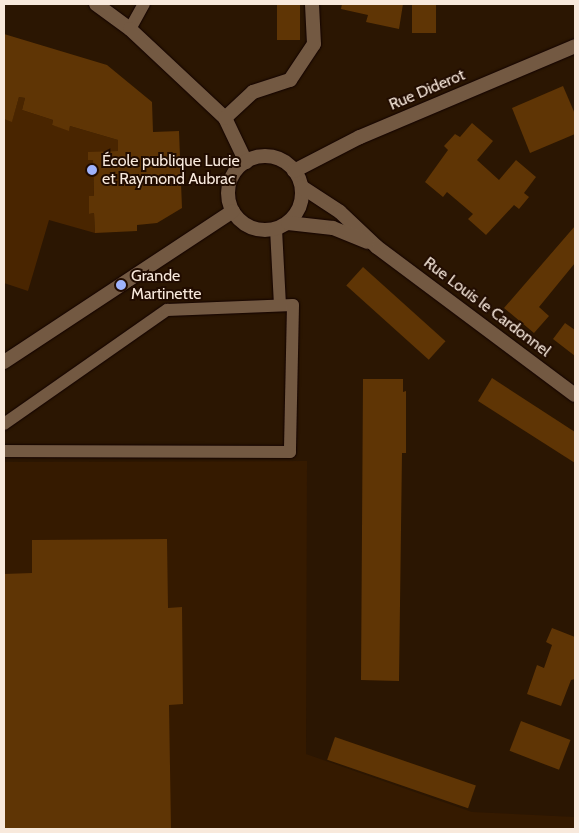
<!DOCTYPE html>
<html>
<head>
<meta charset="utf-8">
<style>
  body { margin:0 }
  #map { position:relative; width:579px; height:833px; overflow:hidden; background:#2b1602; font-family:Cabin,sans-serif }
  div>[style] { position:absolute }
  .built>* { inset:0; background:#351a00 }
  .green>* { inset:0; background:#492500 }
  .building>* { inset:0; background:#5f3505; transform-origin:0 0 }
  .roads { filter:drop-shadow(0 0 1px #120200) drop-shadow(0 0 1px #120200) }
  .service>* { height:12px; margin:-6px; padding:0 6px; transform-origin:6px; border-radius:6px; background:#735942 }
  .minor>* { height:14px; margin:-7px; padding:0 7px; transform-origin:7px; border-radius:7px; background:#735942 }
  .minor>.ring { margin:-7px; padding:0; box-sizing:content-box; background:none; border:14px solid #735942; border-radius:50% }
  .dots>* { width:14px; height:14px; translate:-50% -50%; box-sizing:border-box; border:2px solid #210c00; border-radius:50% }
  span { translate:-50% -50%; white-space:nowrap; text-align:center; line-height:1.15; -webkit-text-stroke:4px #210c00; paint-order:stroke }
  .street-label { font-size:16px; color:#f8e9dc }
  .poi-label { font-size:16px; color:#f8e9dc }
  .left { translate:0 -50%; text-align:left }
  .frame { position:absolute; inset:0; border:5px solid #f8e9dc; pointer-events:none }
</style>
</head>
<body>
<div id="map">
  <div class="built">
    <i style="clip-path:polygon(307px 461px,306px 754px,472px 812px,575px 817px,575px 829px,4px 829px,4px 462px)"></i>
  </div>
  <div class="green">
    <i style="clip-path:polygon(19px 97px,25px 98px,22px 110px,53px 120px,52px 125px,69px 130px,70px 126px,118px 140px,118px 151px,88px 153px,88px 160px,93px 160px,94px 196px,89px 197px,89px 214px,94px 213px,95px 233px,49px 220px,28px 291px,4px 283px,4px 119px,12px 121px)"></i>
  </div>
  <div class="building">
    <i style="left:277px;top:4px;width:23px;height:36px"></i>
    <i style="clip-path:polygon(342px 4px,403px 4px,399px 29px,366px 22px,368px 15px,341px 9px)"></i>
    <i style="left:412px;top:4px;width:24px;height:29px"></i>
    <i style="clip-path:polygon(4px 34px,107px 65px,152px 102px,153px 132px,179px 131px,182px 208px,157px 223px,137px 225px,137px 231px,95px 233px,94px 213px,89px 214px,89px 196px,94px 196px,93px 160px,88px 160px,88px 152px,118px 151px,118px 140px,70px 126px,69px 131px,52px 125px,53px 120px,22px 110px,25px 98px,19px 97px,12px 122px,4px 119px)"></i>
    <i style="clip-path:polygon(563px 86px,575px 114px,575px 134px,530px 153px,512px 108px)"></i>
    <i style="clip-path:polygon(472px 123px,493px 141px,477px 160px,499px 180px,516px 160px,536px 177px,524px 193px,529px 197px,519px 209px,514px 205px,486px 235px,468px 219px,473px 214px,447px 192px,443px 197px,425px 182px,448px 150px,444px 146px,455px 134px,460px 137px)"></i>
    <i style="clip-path:polygon(575px 226px,575px 263px,539px 307px,549px 316px,534px 333px,504px 308px)"></i>
    <i style="left:363px;top:267px;width:111px;height:25px;rotate:42deg"></i>
    <i style="clip-path:polygon(565px 323px,575px 330px,575px 356px,553px 339px)"></i>
    <i style="clip-path:polygon(492px 378px,575px 432px,575px 463px,478px 401px)"></i>
    <i style="clip-path:polygon(363px 379px,403px 379px,403px 392px,406px 391px,406px 453px,402px 453px,399px 681px,361px 680px)"></i>
    <i style="clip-path:polygon(167px 539px,168px 608px,182px 607px,183px 704px,169px 705px,171px 829px,4px 829px,4px 574px,32px 573px,32px 540px)"></i>
    <i style="clip-path:polygon(552px 628px,575px 637px,575px 679px,571px 680px,561px 706px,527px 694px,537px 665px,544px 668px,552px 645px,546px 642px)"></i>
    <i style="left:521px;top:721px;width:53px;height:32px;rotate:21deg"></i>
    <i style="left:335px;top:737px;width:149px;height:24px;rotate:19deg"></i>
  </div>
  <div class="roads">
    <div class="service">
      <i style="left:130px;top:29px;width:29px;rotate:-61deg"></i>
      <i style="left:276px;top:229px;width:76px;rotate:87deg"></i>
      <i style="left:4px;top:424px;width:199px;rotate:-35deg"></i>
      <i style="left:167px;top:310px;width:126px;rotate:-2.3deg"></i>
      <i style="left:293px;top:305px;width:147px;rotate:91.2deg"></i>
      <i style="left:290px;top:452px;width:286px;rotate:-179.8deg"></i>
    </div>
    <div class="minor">
      <i style="left:96px;top:4px;width:42px;rotate:36.3deg"></i>
      <i style="left:130px;top:29px;width:130px;rotate:43.1deg"></i>
      <i style="left:225px;top:118px;width:49px;rotate:64.5deg"></i>
      <i style="left:225px;top:118px;width:38px;rotate:-43deg"></i>
      <i style="left:253px;top:92px;width:39px;rotate:-18deg"></i>
      <i style="left:290px;top:80px;width:43px;rotate:-56.3deg"></i>
      <i style="left:314px;top:44px;width:40px;rotate:-92.9deg"></i>
      <i class="ring" style="left:228px;top:156px;width:60px;height:60px"></i>
      <i style="left:294px;top:171px;width:74px;rotate:-27.3deg"></i>
      <i style="left:360px;top:137px;width:233px;rotate:-22.9deg"></i>
      <i style="left:302px;top:187px;width:45px;rotate:33.3deg"></i>
      <i style="left:340px;top:212px;width:51px;rotate:43.4deg"></i>
      <i style="left:377px;top:247px;width:247px;rotate:36.8deg"></i>
      <i style="left:288px;top:223px;width:45px;rotate:6.3deg"></i>
      <i style="left:333px;top:228px;width:37px;rotate:22deg"></i>
      <i style="left:4px;top:362px;width:274px;rotate:-33.4deg"></i>
    </div>
  </div>
  <div class="dots">
    <i style="left:92px;top:170px;background:#9fb3fd"></i>
    <i style="left:121px;top:285px;background:#9fb3fd"></i>
  </div>
  <div class="street-label">
    <span style="left:427px;top:90px;rotate:-23deg">Rue Diderot</span>
    <span style="left:487px;top:307px;rotate:37deg">Rue Louis le Cardonnel</span>
  </div>
  <div class="poi-label">
    <span class="left" style="left:102px;top:170px">École publique Lucie<br>et Raymond Aubrac</span>
    <span class="left" style="left:131px;top:285px">Grande<br>Martinette</span>
  </div>
  <div class="frame"></div>
</div>
</body>
</html>
